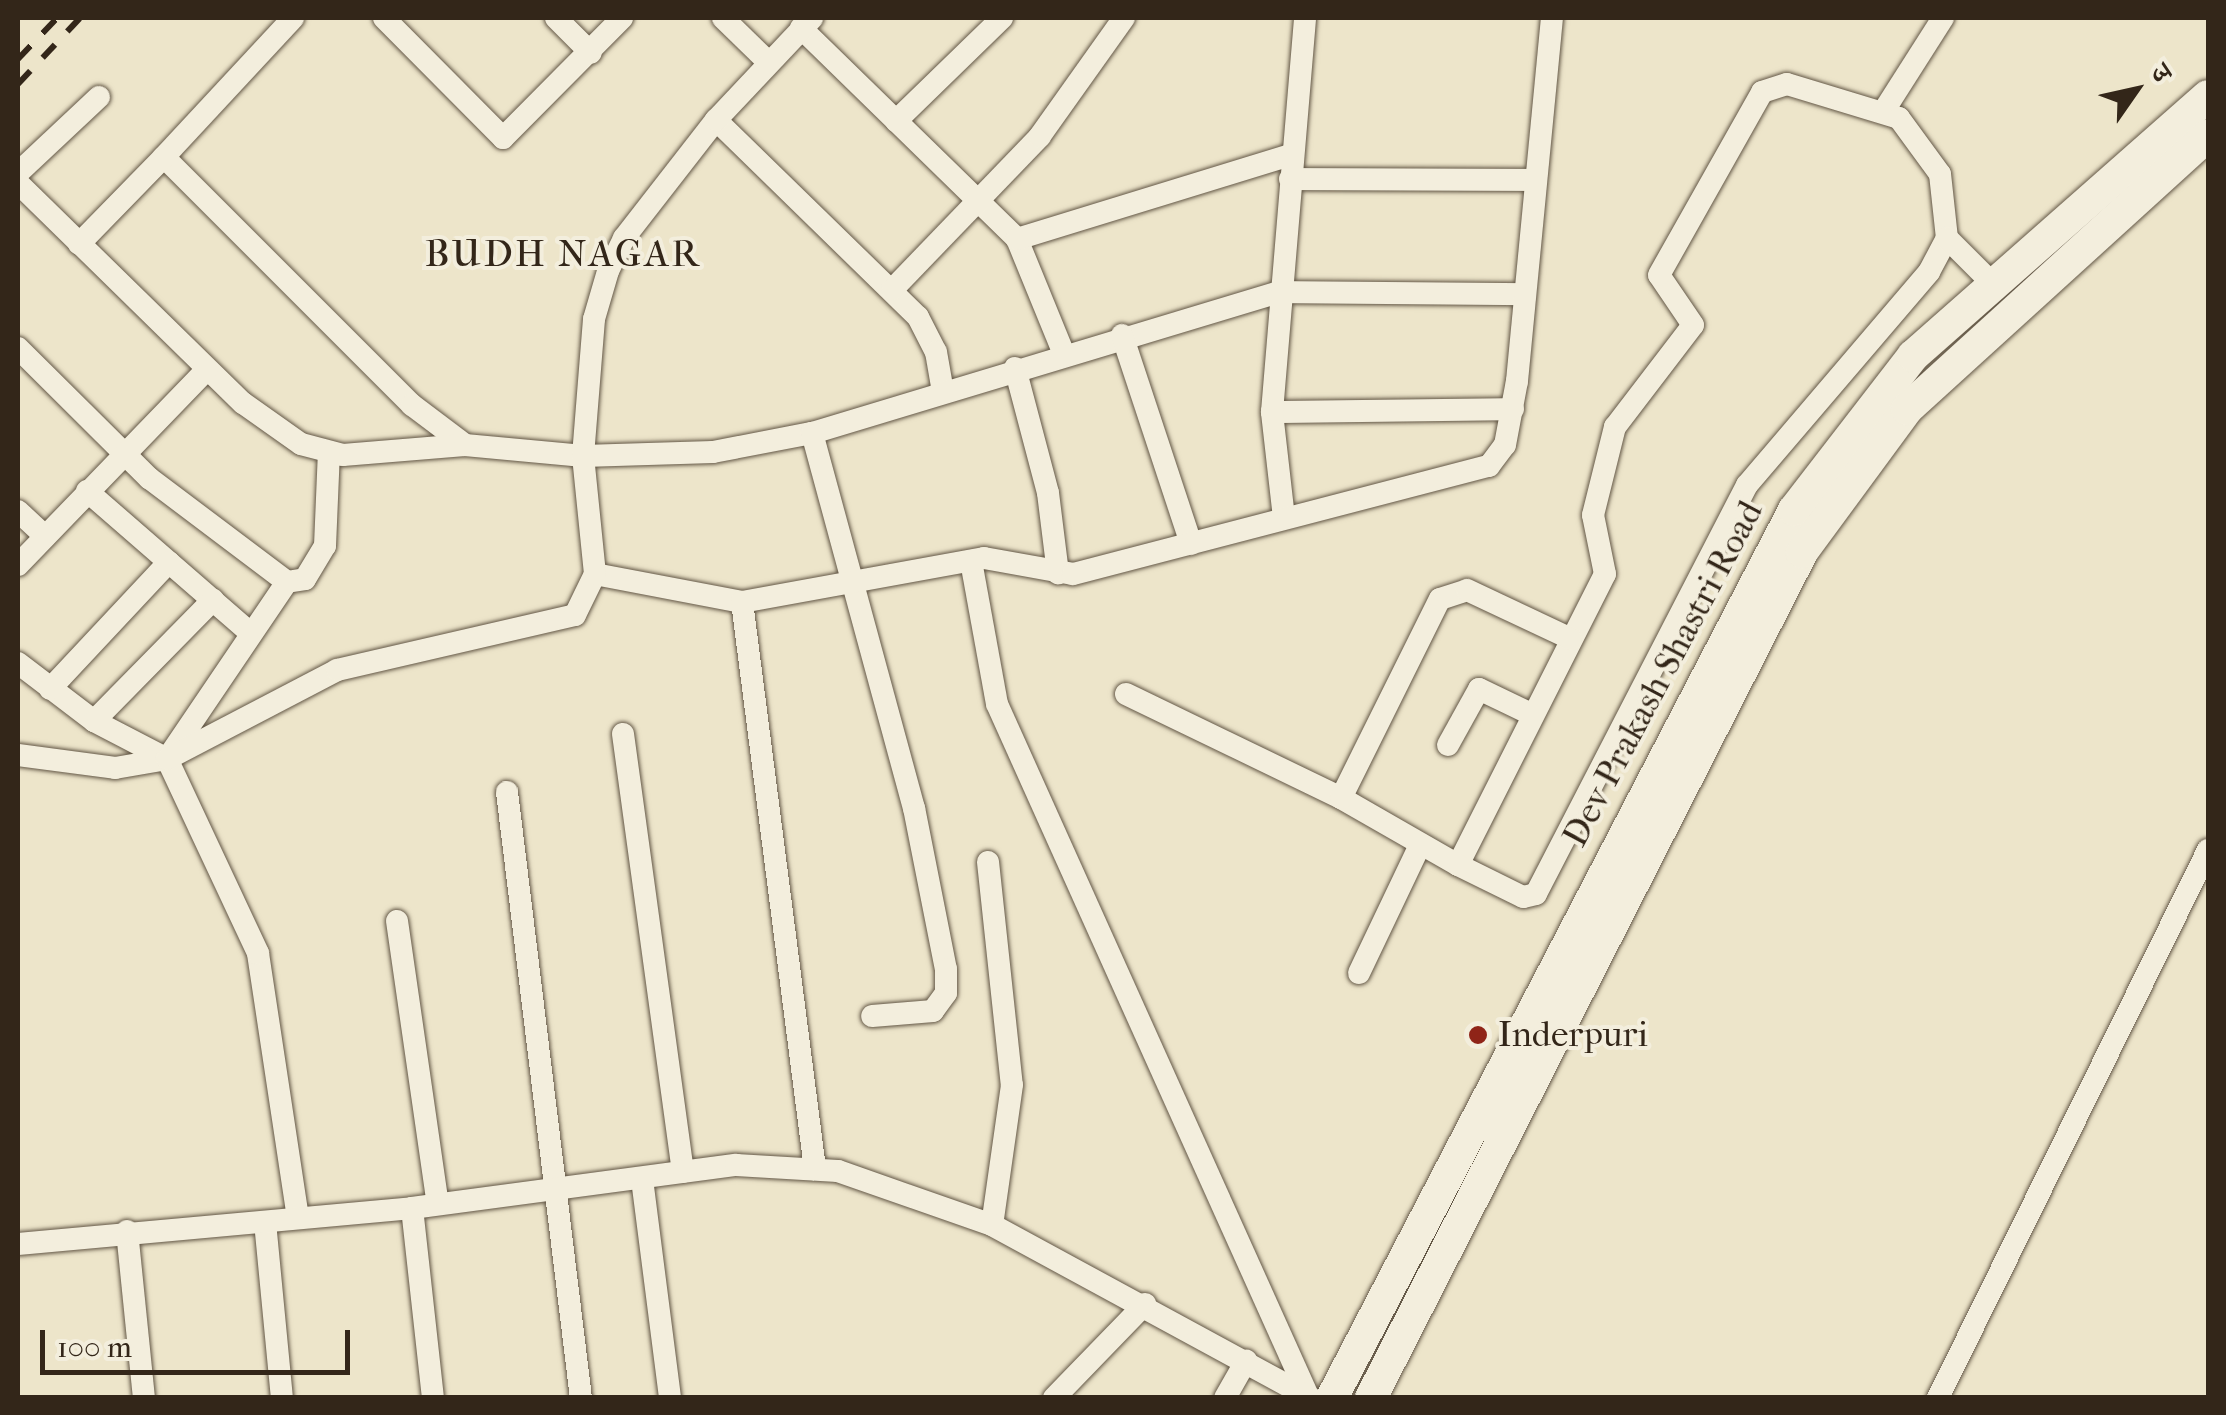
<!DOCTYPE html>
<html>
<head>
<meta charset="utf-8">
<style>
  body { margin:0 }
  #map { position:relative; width:2226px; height:1415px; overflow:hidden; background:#ede5ca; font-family:"IM FELL French Canon","Noto Serif Devanagari",serif }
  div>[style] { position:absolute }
  .roads { filter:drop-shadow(0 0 2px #625645) drop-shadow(0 0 2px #625645) }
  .street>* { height:22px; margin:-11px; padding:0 11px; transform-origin:11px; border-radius:11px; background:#f3eedd }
  .secondary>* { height:32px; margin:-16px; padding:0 16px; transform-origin:16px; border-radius:16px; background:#f3eedd }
  .rail>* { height:6px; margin-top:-3px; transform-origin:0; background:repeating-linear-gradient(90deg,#332619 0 18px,transparent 0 36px) }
  .dots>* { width:28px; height:28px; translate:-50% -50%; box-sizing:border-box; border:5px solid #f3eedd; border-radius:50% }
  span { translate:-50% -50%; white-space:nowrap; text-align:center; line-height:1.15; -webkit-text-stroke:8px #f3eedd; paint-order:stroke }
  .street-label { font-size:35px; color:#332619 }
  .poi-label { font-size:35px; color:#332619 }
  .left { translate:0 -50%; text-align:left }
  .neighbourhood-label { font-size:38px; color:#332619; letter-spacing:2.5px }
  .frame { position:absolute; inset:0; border:20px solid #332619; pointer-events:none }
  .north { position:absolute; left:2086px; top:40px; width:100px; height:100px; -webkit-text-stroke:8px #f3eedd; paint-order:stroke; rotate:56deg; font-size:28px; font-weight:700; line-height:40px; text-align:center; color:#332619 }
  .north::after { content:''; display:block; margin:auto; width:35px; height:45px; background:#332619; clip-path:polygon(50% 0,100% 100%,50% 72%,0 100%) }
  .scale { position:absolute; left:40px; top:1330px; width:310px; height:45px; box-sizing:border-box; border:5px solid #332619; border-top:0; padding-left:12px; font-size:30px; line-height:35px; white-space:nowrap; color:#332619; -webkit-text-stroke:8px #f3eedd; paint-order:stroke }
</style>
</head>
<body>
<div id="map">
  <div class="roads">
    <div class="street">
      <i style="left:293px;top:18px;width:190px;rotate:132.9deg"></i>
      <i style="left:164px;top:157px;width:351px;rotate:45deg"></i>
      <i style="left:412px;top:405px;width:66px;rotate:37deg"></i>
      <i style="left:384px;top:18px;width:169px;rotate:45.2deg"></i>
      <i style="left:503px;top:138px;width:169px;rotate:-45.2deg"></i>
      <i style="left:556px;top:18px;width:49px;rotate:45deg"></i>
      <i style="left:723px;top:18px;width:62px;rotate:44.3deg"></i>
      <i style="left:801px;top:28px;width:302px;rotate:44.3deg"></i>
      <i style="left:1017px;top:239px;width:122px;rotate:67.8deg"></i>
      <i style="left:1885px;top:109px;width:108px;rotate:-57.5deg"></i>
      <i style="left:716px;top:120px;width:282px;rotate:44.3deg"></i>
      <i style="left:918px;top:317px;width:39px;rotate:63deg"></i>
      <i style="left:936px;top:352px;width:41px;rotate:80.1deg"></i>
      <i style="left:896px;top:121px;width:148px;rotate:-44.2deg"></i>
      <i style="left:18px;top:173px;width:111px;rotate:-43.2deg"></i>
      <i style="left:1290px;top:179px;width:246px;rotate:0.2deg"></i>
      <i style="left:18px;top:183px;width:315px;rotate:44.4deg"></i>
      <i style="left:243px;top:403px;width:71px;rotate:35.3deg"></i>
      <i style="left:301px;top:444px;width:43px;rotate:14.7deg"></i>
      <i style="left:343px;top:455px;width:122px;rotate:-4.7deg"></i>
      <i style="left:465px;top:445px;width:119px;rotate:5.3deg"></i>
      <i style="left:583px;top:456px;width:130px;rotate:-1.8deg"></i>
      <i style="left:713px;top:452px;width:101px;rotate:-10.9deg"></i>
      <i style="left:812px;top:433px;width:489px;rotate:-16.8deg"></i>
      <i style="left:1280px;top:292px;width:241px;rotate:0.5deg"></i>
      <i style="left:1947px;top:238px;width:38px;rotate:118deg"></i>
      <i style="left:1929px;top:272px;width:280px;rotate:130.5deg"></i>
      <i style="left:1747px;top:485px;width:460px;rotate:117.3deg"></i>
      <i style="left:1536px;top:894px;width:13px;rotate:167deg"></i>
      <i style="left:1523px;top:897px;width:72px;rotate:-153.8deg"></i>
      <i style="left:1458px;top:865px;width:326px;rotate:-63.2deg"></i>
      <i style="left:1605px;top:574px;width:60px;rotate:-101.5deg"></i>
      <i style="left:1593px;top:515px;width:91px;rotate:-76deg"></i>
      <i style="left:1615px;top:427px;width:128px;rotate:-52.6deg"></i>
      <i style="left:1693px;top:325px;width:60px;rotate:-124.2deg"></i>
      <i style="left:1659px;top:275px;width:210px;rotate:-60.6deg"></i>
      <i style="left:1762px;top:92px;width:26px;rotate:-18deg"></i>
      <i style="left:1787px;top:84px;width:117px;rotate:16.9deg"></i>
      <i style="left:1899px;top:118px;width:69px;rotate:53.8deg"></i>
      <i style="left:1940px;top:174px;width:64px;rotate:83.8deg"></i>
      <i style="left:1947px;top:238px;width:66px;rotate:45deg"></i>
      <i style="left:1017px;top:239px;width:286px;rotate:-17.1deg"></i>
      <i style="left:79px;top:244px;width:122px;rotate:-45.7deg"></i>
      <i style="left:893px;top:289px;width:212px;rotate:-46.1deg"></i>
      <i style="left:1040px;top:136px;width:145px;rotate:-54.6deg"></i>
      <i style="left:1122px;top:335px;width:220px;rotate:71.7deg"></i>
      <i style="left:18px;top:348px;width:185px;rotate:44.8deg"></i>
      <i style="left:149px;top:478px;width:173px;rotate:37deg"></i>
      <i style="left:287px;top:582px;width:18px;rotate:-9deg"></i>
      <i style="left:305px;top:579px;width:39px;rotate:-59deg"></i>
      <i style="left:325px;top:546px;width:94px;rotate:-87.6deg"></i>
      <i style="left:1015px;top:368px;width:129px;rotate:75.2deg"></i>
      <i style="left:1048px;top:493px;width:81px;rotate:82.9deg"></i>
      <i style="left:1272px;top:412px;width:241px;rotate:-0.7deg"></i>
      <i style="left:812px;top:433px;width:389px;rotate:74.8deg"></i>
      <i style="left:914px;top:808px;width:164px;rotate:78.8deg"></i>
      <i style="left:946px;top:969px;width:24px;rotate:90deg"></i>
      <i style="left:946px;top:993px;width:22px;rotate:126deg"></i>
      <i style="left:933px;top:1011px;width:61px;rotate:175.3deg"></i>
      <i style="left:87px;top:491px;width:215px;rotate:41deg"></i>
      <i style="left:18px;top:511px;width:37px;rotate:43deg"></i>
      <i style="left:1284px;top:518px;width:107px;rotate:-96.5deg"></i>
      <i style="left:1272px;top:412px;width:395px;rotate:-85.2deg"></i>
      <i style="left:971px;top:561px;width:145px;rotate:79.7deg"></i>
      <i style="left:997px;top:704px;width:759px;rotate:65.8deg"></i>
      <i style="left:18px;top:565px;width:271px;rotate:-46deg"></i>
      <i style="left:595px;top:574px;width:150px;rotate:10.8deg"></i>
      <i style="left:742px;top:602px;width:572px;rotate:82.66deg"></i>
      <i style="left:742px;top:602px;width:246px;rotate:-10.3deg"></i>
      <i style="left:984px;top:558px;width:90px;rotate:10.2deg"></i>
      <i style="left:1073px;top:574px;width:430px;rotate:-14.6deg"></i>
      <i style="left:1489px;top:466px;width:26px;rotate:-53deg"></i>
      <i style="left:1505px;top:445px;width:65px;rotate:-79.4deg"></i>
      <i style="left:1517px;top:381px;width:365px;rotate:-84.5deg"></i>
      <i style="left:18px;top:663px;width:96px;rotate:37.3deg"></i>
      <i style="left:94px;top:721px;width:82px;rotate:27.5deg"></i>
      <i style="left:50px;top:689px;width:174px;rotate:-46.9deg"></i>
      <i style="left:1126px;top:694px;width:239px;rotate:25.8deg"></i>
      <i style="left:94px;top:721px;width:170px;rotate:-45.5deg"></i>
      <i style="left:623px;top:734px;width:442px;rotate:82.2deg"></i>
      <i style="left:1448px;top:745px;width:64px;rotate:-61deg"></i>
      <i style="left:1479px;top:689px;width:60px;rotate:25.7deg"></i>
      <i style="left:18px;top:755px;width:98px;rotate:7.6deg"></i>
      <i style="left:115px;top:768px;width:53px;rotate:-9.8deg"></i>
      <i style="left:167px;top:759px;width:214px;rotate:-55.9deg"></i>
      <i style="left:507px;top:792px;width:611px;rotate:83.04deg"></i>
      <i style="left:988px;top:862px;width:224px;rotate:83.9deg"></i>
      <i style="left:1012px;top:1085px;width:141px;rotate:98.1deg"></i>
      <i style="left:1458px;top:865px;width:135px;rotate:-150.2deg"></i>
      <i style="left:1341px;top:798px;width:222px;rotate:-63.6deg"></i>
      <i style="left:1440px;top:599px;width:28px;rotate:-18deg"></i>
      <i style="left:1467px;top:590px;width:115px;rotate:25.2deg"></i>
      <i style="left:397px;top:921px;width:286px;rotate:81.8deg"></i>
      <i style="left:1359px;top:973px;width:142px;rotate:-64.5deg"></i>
      <i style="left:642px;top:1179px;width:221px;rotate:82.7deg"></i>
      <i style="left:412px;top:1208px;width:191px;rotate:83.7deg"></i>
      <i style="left:298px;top:1218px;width:268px;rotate:-98.6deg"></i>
      <i style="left:258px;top:953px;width:214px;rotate:-115.1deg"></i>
      <i style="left:167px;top:759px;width:192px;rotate:-27.6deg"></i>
      <i style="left:337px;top:670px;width:244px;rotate:-13deg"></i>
      <i style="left:575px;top:615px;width:46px;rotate:-64deg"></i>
      <i style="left:595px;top:574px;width:119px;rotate:-95.8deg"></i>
      <i style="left:583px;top:456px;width:137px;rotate:-85.4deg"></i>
      <i style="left:594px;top:319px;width:50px;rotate:-73.7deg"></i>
      <i style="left:608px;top:271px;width:37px;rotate:-64deg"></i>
      <i style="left:624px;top:238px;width:150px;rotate:-52.1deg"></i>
      <i style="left:716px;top:120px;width:140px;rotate:-46.7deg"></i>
      <i style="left:265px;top:1222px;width:177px;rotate:84.5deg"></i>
      <i style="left:127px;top:1231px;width:168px;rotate:84.2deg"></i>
      <i style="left:18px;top:1244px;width:396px;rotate:-5.2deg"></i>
      <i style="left:412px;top:1208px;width:327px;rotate:-7.6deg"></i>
      <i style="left:736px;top:1165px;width:102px;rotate:3.4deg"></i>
      <i style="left:838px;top:1171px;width:163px;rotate:19.3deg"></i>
      <i style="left:992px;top:1225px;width:363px;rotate:28.5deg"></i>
      <i style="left:1054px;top:1398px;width:131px;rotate:-45.9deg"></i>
      <i style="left:1225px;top:1398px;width:43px;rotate:-60.4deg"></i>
      <i style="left:1938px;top:1398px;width:611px;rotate:-63.77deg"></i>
    </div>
    <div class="secondary">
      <i style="left:1332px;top:1398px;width:1001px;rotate:-62.51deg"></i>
      <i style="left:1794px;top:510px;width:195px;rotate:-52.3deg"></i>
      <i style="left:1913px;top:356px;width:393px;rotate:-41.4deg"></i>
      <i style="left:1371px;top:1398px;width:949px;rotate:-63deg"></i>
      <i style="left:1802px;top:552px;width:177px;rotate:-53.7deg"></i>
      <i style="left:1907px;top:409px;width:407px;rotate:-42.3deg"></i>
    </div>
  </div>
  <div class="rail">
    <i style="left:18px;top:59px;width:57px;rotate:-46.4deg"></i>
    <i style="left:18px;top:84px;width:91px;rotate:-46.8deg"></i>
  </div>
  <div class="dots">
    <i style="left:1478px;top:1035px;background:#8f2418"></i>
  </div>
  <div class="street-label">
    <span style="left:1663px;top:674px;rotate:-62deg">Dev Prakash Shastri Road</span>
  </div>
  <div class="poi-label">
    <span class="left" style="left:1498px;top:1035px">Inderpuri</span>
  </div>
  <div class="neighbourhood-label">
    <span style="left:563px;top:254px">BUDH NAGAR</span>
  </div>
  <div class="frame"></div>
  <div class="north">उ</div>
  <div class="scale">100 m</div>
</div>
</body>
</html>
